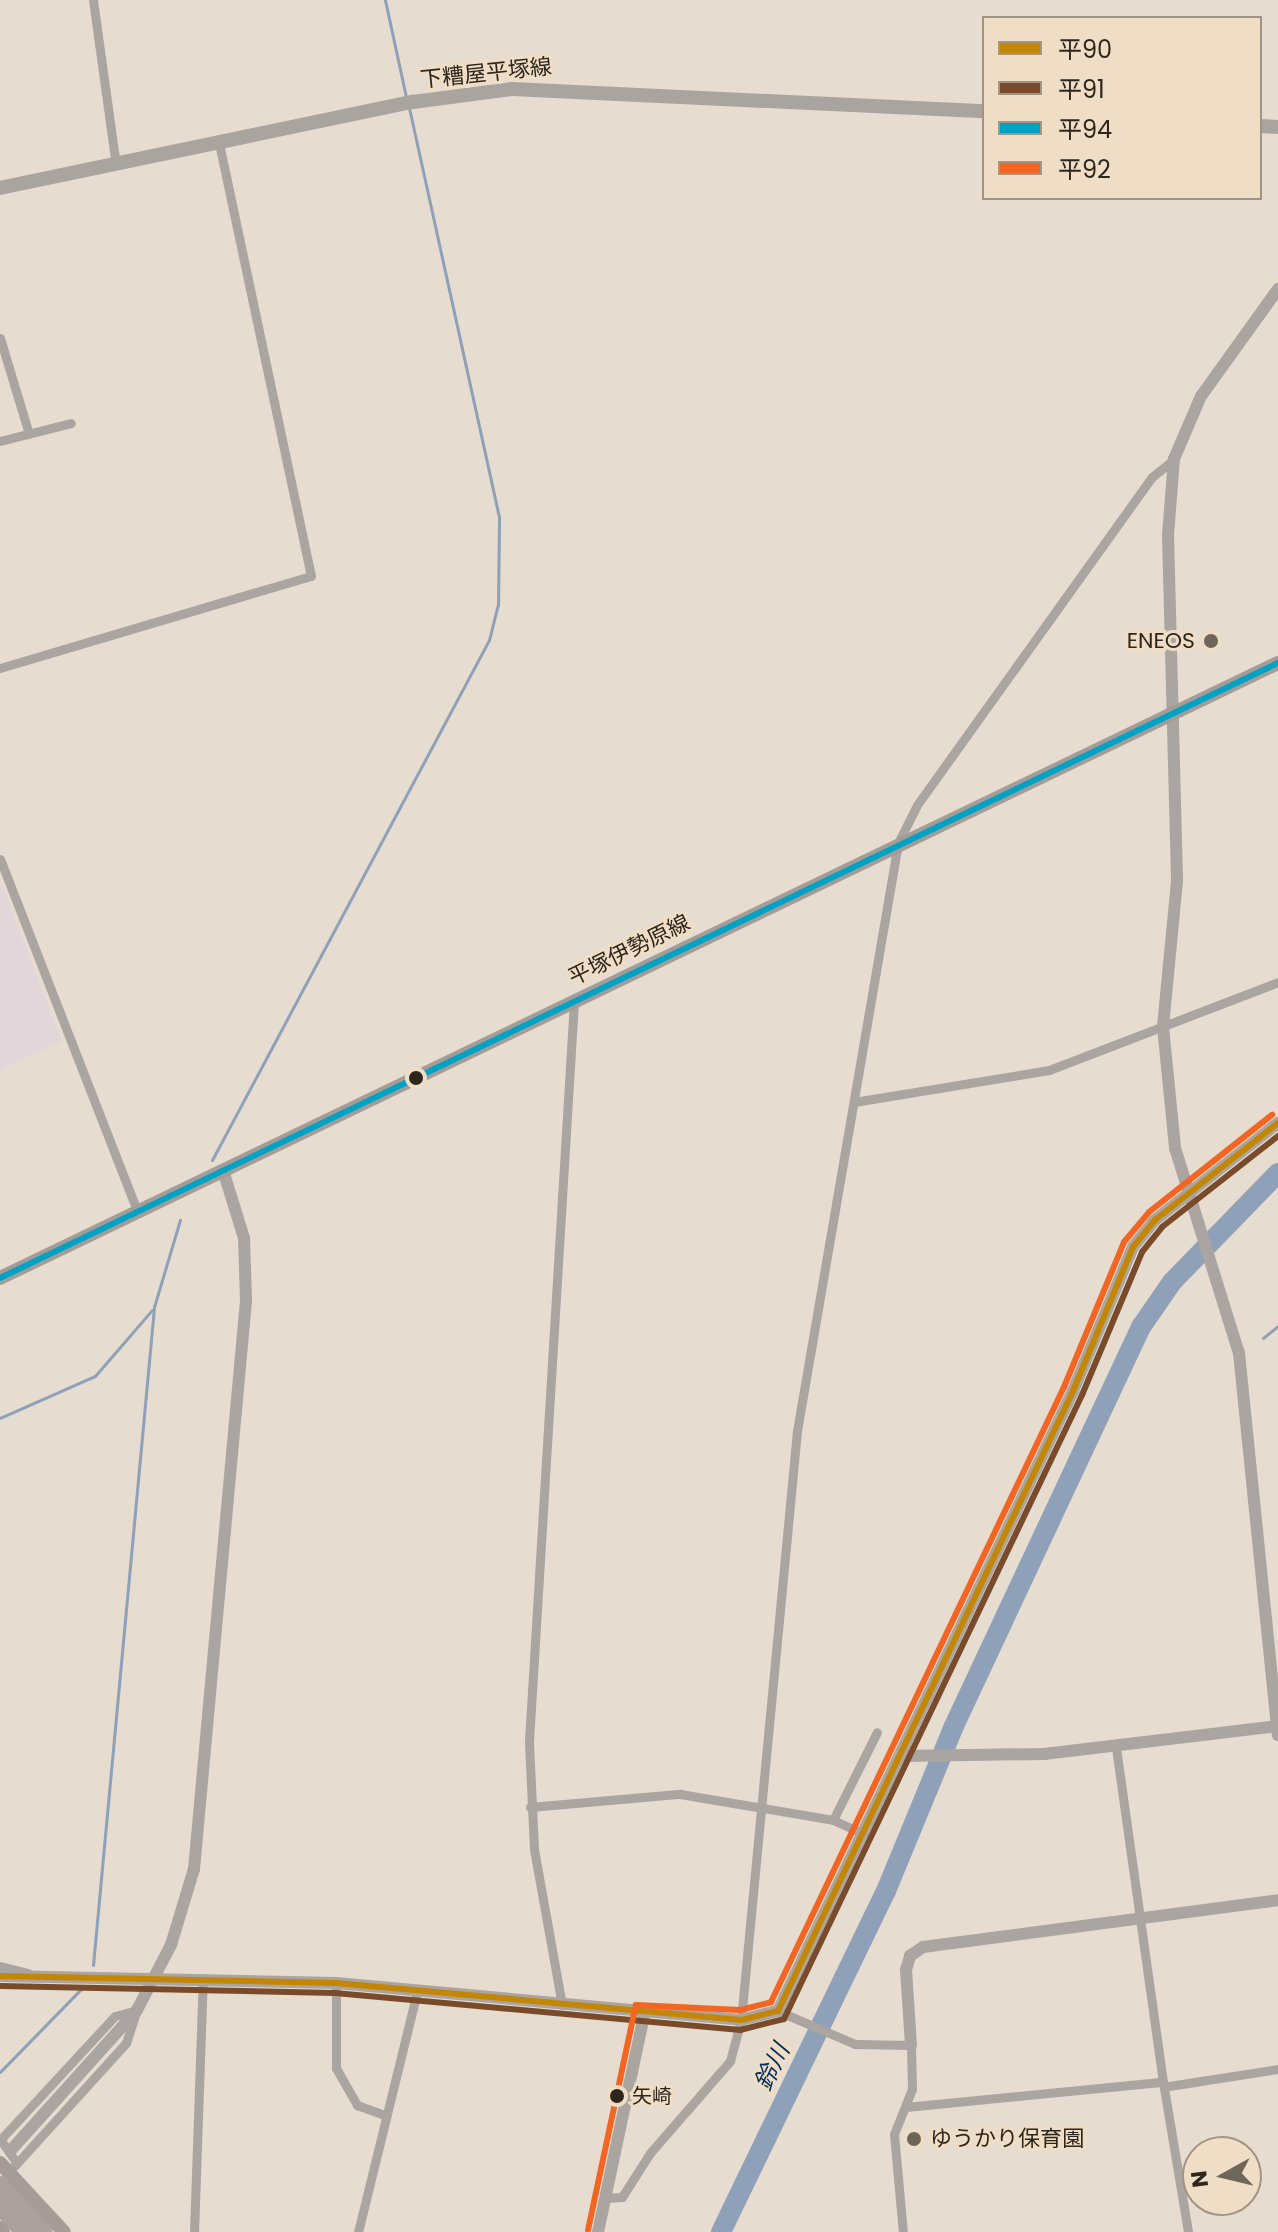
<!DOCTYPE html>
<html>
<head>
<meta charset="utf-8">
<style>
  body { margin:0 }
  #map { position:relative; width:1278px; height:2232px; overflow:hidden; background:#e6dccf; font-family:Poppins,"Noto Sans JP",sans-serif }
  div>[style] { position:absolute }
  .education>* { inset:0; background:#e2d6db }
  .stream>* { height:3px; margin:-1.5px; padding:0 1.5px; transform-origin:1.5px; border-radius:1.5px; background:#8ea1b8 }
  .river>* { height:20px; margin:-10px; padding:0 10px; transform-origin:10px; border-radius:10px; background:#8ea1b8 }
  .minor>* { height:9px; margin:-4.5px; padding:0 4.5px; transform-origin:4.5px; border-radius:4.5px; background:#aaa5a1 }
  .tertiary>* { height:12px; margin:-6px; padding:0 6px; transform-origin:6px; border-radius:6px; background:#aaa5a1 }
  .secondary>* { height:14px; margin:-7px; padding:0 7px; transform-origin:7px; border-radius:7px; background:#aaa49f }
  .primary>* { height:14px; margin:-7px; padding:0 7px; transform-origin:7px; border-radius:7px; background:#a59c98 }
  .motorway>* { height:18px; margin:-9px; padding:0 9px; transform-origin:9px; border-radius:9px; background:#aaa09c }
  .bus-1>* { height:6px; margin:-3px; padding:0 3px; transform-origin:3px; border-radius:3px; background:#c48607 }
  .bus-2>* { height:6px; margin:-3px; padding:0 3px; transform-origin:3px; border-radius:3px; background:#7a4b2a }
  .bus-3>* { height:6px; margin:-3px; padding:0 3px; transform-origin:3px; border-radius:3px; background:#02a2c5 }
  .bus-4>* { height:6px; margin:-3px; padding:0 3px; transform-origin:3px; border-radius:3px; background:#f26522 }
  .dots>* { width:22px; height:22px; translate:-50% -50%; box-sizing:border-box; border:4px solid #f0ddc5; border-radius:50% }
  span { translate:-50% -50%; white-space:nowrap; text-align:center; line-height:1.15; -webkit-text-stroke:6px #f0ddc5; paint-order:stroke }
  .bus-label { font-size:20px; color:#2d261d }
  .left { translate:0 -50%; text-align:left }
  .street-label { font-size:22px; color:#2d261d }
  .poi-label { font-size:22px; color:#2d261d }
  .right { translate:-100% -50%; text-align:right }
  .water-label { font-size:24px; color:#002e5e; font-style:italic }
  .legend { position:absolute; left:982px; top:16px; width:280px; height:184px; box-sizing:border-box; background:#f0ddc5; border:2px solid #a29482; margin:0; padding:10px 14px; list-style:none; font-size:24px; color:#2d261d }
  .legend li { display:flex; align-items:center; gap:16px; height:40px }
  .legend b { width:40px; border:2px solid #a29482 }
  .north { position:absolute; left:1182px; top:2136px; width:80px; height:80px; box-sizing:border-box; background:#f0ddc5; border:2px solid #a29482; border-radius:50%; rotate:262deg; font-size:22px; font-weight:700; line-height:32px; text-align:center; color:#2d261d }
  .north::after { content:''; display:block; margin:auto; width:28px; height:36px; background:#6e665b; clip-path:polygon(50% 0,100% 100%,50% 72%,0 100%) }
</style>
</head>
<body>
<div id="map">
  <div class="education">
    <i style="clip-path:polygon(0 881px,62px 1041px,0 1070px)"></i>
  </div>
  <div class="stream">
    <i style="left:385px;top:0;width:99px;rotate:77.8deg"></i>
    <i style="left:212px;top:1160px;width:589px;rotate:-61.96deg"></i>
    <i style="left:489px;top:640px;width:36px;rotate:-76deg"></i>
    <i style="left:498px;top:605px;width:88px;rotate:-89.3deg"></i>
    <i style="left:499px;top:517px;width:418px;rotate:-102.4deg"></i>
    <i style="left:1263px;top:1338px;width:19px;rotate:-39deg"></i>
    <i style="left:0;top:1418px;width:104px;rotate:-23.9deg"></i>
    <i style="left:95px;top:1376px;width:87px;rotate:-49.2deg"></i>
    <i style="left:93px;top:1965px;width:661px;rotate:-84.7deg"></i>
    <i style="left:154px;top:1307px;width:91px;rotate:-73.4deg"></i>
    <i style="left:0;top:2072px;width:119px;rotate:-45.7deg"></i>
  </div>
  <div class="river">
    <i style="left:721px;top:2232px;width:379px;rotate:-64.2deg"></i>
    <i style="left:886px;top:1891px;width:178px;rotate:-67.6deg"></i>
    <i style="left:954px;top:1726px;width:441px;rotate:-64.9deg"></i>
    <i style="left:1141px;top:1327px;width:55px;rotate:-55.4deg"></i>
    <i style="left:1172px;top:1282px;width:152px;rotate:-45.8deg"></i>
  </div>
  <div class="minor">
    <i style="left:93px;top:0;width:167px;rotate:82.1deg"></i>
    <i style="left:0;top:338px;width:100px;rotate:73.2deg"></i>
    <i style="left:0;top:441px;width:73px;rotate:-14.2deg"></i>
    <i style="left:0;top:668px;width:324px;rotate:-16.5deg"></i>
    <i style="left:311px;top:576px;width:443px;rotate:-102deg"></i>
    <i style="left:0;top:859px;width:380px;rotate:68.7deg"></i>
    <i style="left:854px;top:1102px;width:198px;rotate:-9.3deg"></i>
    <i style="left:1049px;top:1070px;width:245px;rotate:-21deg"></i>
    <i style="left:530px;top:1807px;width:151px;rotate:-5deg"></i>
    <i style="left:680px;top:1794px;width:155px;rotate:9.6deg"></i>
    <i style="left:833px;top:1820px;width:34px;rotate:24deg"></i>
    <i style="left:833px;top:1820px;width:98px;rotate:-63.4deg"></i>
    <i style="left:0;top:1966px;width:29px;rotate:14deg"></i>
    <i style="left:336px;top:1983px;width:85px;rotate:90deg"></i>
    <i style="left:336px;top:2068px;width:43px;rotate:60.4deg"></i>
    <i style="left:357px;top:2105px;width:30px;rotate:20deg"></i>
    <i style="left:562px;top:2005px;width:158px;rotate:-100.2deg"></i>
    <i style="left:534px;top:1849px;width:108px;rotate:-92.7deg"></i>
    <i style="left:529px;top:1741px;width:740px;rotate:-86.52deg"></i>
    <i style="left:778px;top:2011px;width:84px;rotate:23.2deg"></i>
    <i style="left:855px;top:2044px;width:56px;rotate:1deg"></i>
    <i style="left:911px;top:2045px;width:44px;rotate:88.7deg"></i>
    <i style="left:912px;top:2089px;width:48px;rotate:111.8deg"></i>
    <i style="left:894px;top:2134px;width:98px;rotate:84.8deg"></i>
    <i style="left:1163px;top:2082px;width:152px;rotate:80.5deg"></i>
    <i style="left:1169px;top:2086px;width:110px;rotate:-8.9deg"></i>
    <i style="left:906px;top:2107px;width:258px;rotate:-5.6deg"></i>
    <i style="left:1163px;top:2082px;width:338px;rotate:-98deg"></i>
    <i style="left:0;top:2139px;width:29px;rotate:55deg"></i>
    <i style="left:0;top:2140px;width:169px;rotate:-47.2deg"></i>
    <i style="left:115px;top:2016px;width:23px;rotate:-15deg"></i>
    <i style="left:8px;top:2173px;width:176px;rotate:-47.8deg"></i>
    <i style="left:126px;top:2043px;width:32px;rotate:-72deg"></i>
    <i style="left:605px;top:2198px;width:17px;rotate:-3deg"></i>
    <i style="left:622px;top:2197px;width:52px;rotate:-57.5deg"></i>
    <i style="left:650px;top:2153px;width:122px;rotate:-49deg"></i>
    <i style="left:730px;top:2061px;width:42px;rotate:-75deg"></i>
    <i style="left:741px;top:2020px;width:592px;rotate:-84.57deg"></i>
    <i style="left:797px;top:1431px;width:597px;rotate:-80.25deg"></i>
    <i style="left:898px;top:843px;width:42px;rotate:-63.4deg"></i>
    <i style="left:917px;top:805px;width:403px;rotate:-54.4deg"></i>
    <i style="left:1152px;top:477px;width:28px;rotate:-39deg"></i>
    <i style="left:194px;top:2232px;width:254px;rotate:-88deg"></i>
    <i style="left:358px;top:2232px;width:248px;rotate:-76.2deg"></i>
  </div>
  <div class="tertiary">
    <i style="left:1278px;top:289px;width:132px;rotate:125.7deg"></i>
    <i style="left:1201px;top:396px;width:69px;rotate:113.2deg"></i>
    <i style="left:1174px;top:459px;width:76px;rotate:94.5deg"></i>
    <i style="left:1168px;top:535px;width:346px;rotate:88.5deg"></i>
    <i style="left:1177px;top:881px;width:147px;rotate:95.5deg"></i>
    <i style="left:1163px;top:1027px;width:122px;rotate:84.3deg"></i>
    <i style="left:1175px;top:1148px;width:215px;rotate:72.7deg"></i>
    <i style="left:1239px;top:1353px;width:384px;rotate:84.2deg"></i>
    <i style="left:901px;top:1756px;width:143px;rotate:-0.8deg"></i>
    <i style="left:1044px;top:1754px;width:236px;rotate:-6.8deg"></i>
    <i style="left:0;top:1976px;width:336px;rotate:1.2deg"></i>
    <i style="left:336px;top:1983px;width:407px;rotate:5.2deg"></i>
    <i style="left:741px;top:2020px;width:38px;rotate:-14deg"></i>
    <i style="left:778px;top:2011px;width:687px;rotate:-64.55deg"></i>
    <i style="left:1073px;top:1391px;width:156px;rotate:-67.4deg"></i>
    <i style="left:1133px;top:1247px;width:35px;rotate:-51deg"></i>
    <i style="left:1155px;top:1220px;width:157px;rotate:-38.3deg"></i>
    <i style="left:911px;top:2045px;width:75px;rotate:-93.8deg"></i>
    <i style="left:906px;top:1970px;width:15px;rotate:-74deg"></i>
    <i style="left:910px;top:1956px;width:16px;rotate:-35deg"></i>
    <i style="left:923px;top:1947px;width:358px;rotate:-7.5deg"></i>
    <i style="left:12px;top:2149px;width:187px;rotate:-48deg"></i>
    <i style="left:137px;top:2010px;width:73px;rotate:-62.4deg"></i>
    <i style="left:171px;top:1945px;width:79px;rotate:-73.2deg"></i>
    <i style="left:194px;top:1869px;width:570px;rotate:-84.77deg"></i>
    <i style="left:246px;top:1301px;width:63px;rotate:-91.8deg"></i>
    <i style="left:244px;top:1238px;width:71px;rotate:-107.2deg"></i>
    <i style="left:598px;top:2232px;width:227px;rotate:-78deg"></i>
  </div>
  <div class="secondary">
    <i style="left:1260px;top:126px;width:18px;rotate:3deg"></i>
    <i style="left:0;top:188px;width:422px;rotate:-11.8deg"></i>
    <i style="left:413px;top:102px;width:100px;rotate:-7.5deg"></i>
    <i style="left:512px;top:89px;width:473px;rotate:2.7deg"></i>
  </div>
  <div class="primary">
    <i style="left:0;top:1278px;width:1418px;rotate:-25.7deg"></i>
    <i style="left:0;top:2163px;width:94px;rotate:47.2deg"></i>
    <i style="left:0;top:2228px;width:5px;rotate:53deg"></i>
  </div>
  <div class="motorway">
    <i style="left:0;top:2185px;width:64px;rotate:47.5deg"></i>
    <i style="left:0;top:2206px;width:35px;rotate:47deg"></i>
  </div>
  <div class="bus-1">
    <i style="left:0;top:1976px;width:336px;rotate:1.2deg"></i>
    <i style="left:336px;top:1983px;width:407px;rotate:5.2deg"></i>
    <i style="left:741px;top:2020px;width:38px;rotate:-14deg"></i>
    <i style="left:778px;top:2011px;width:687px;rotate:-64.55deg"></i>
    <i style="left:1073px;top:1391px;width:156px;rotate:-67.4deg"></i>
    <i style="left:1133px;top:1247px;width:35px;rotate:-51deg"></i>
    <i style="left:1155px;top:1220px;width:157px;rotate:-38.3deg"></i>
  </div>
  <div class="bus-2">
    <i style="left:0;top:1986px;width:335px;rotate:1.2deg"></i>
    <i style="left:335px;top:1993px;width:407px;rotate:5.2deg"></i>
    <i style="left:740px;top:2030px;width:45px;rotate:-14deg"></i>
    <i style="left:784px;top:2019px;width:692px;rotate:-64.47deg"></i>
    <i style="left:1082px;top:1395px;width:155px;rotate:-67.2deg"></i>
    <i style="left:1142px;top:1252px;width:32px;rotate:-51deg"></i>
    <i style="left:1162px;top:1227px;width:147px;rotate:-38.1deg"></i>
  </div>
  <div class="bus-3">
    <i style="left:0;top:1278px;width:1418px;rotate:-25.7deg"></i>
  </div>
  <div class="bus-4">
    <i style="left:588px;top:2230px;width:230px;rotate:-78deg"></i>
    <i style="left:636px;top:2005px;width:104px;rotate:2.8deg"></i>
    <i style="left:740px;top:2010px;width:32px;rotate:-14deg"></i>
    <i style="left:771px;top:2002px;width:681px;rotate:-64.53deg"></i>
    <i style="left:1064px;top:1387px;width:157px;rotate:-67.5deg"></i>
    <i style="left:1124px;top:1242px;width:39px;rotate:-50deg"></i>
    <i style="left:1149px;top:1212px;width:157px;rotate:-38.3deg"></i>
  </div>
  <div class="dots">
    <i style="left:1211px;top:641px;background:#6e665b"></i>
    <i style="left:416px;top:1078px;background:#2d261d"></i>
    <i style="left:617px;top:2096px;background:#2d261d"></i>
    <i style="left:914px;top:2139px;background:#6e665b"></i>
  </div>
  <div class="bus-label">
    <span class="left" style="left:632px;top:2096px">矢崎</span>
  </div>
  <div class="street-label">
    <span style="left:486px;top:73px;rotate:-6deg">下糟屋平塚線</span>
    <span style="left:629px;top:950px;rotate:-26deg">平塚伊勢原線</span>
  </div>
  <div class="poi-label">
    <span class="right" style="left:1195px;top:641px">ENEOS</span>
    <span class="left" style="left:930px;top:2139px">ゆうかり保育園</span>
  </div>
  <div class="water-label">
    <span style="left:772px;top:2067px;rotate:-64deg">鈴川</span>
  </div>
  <ul class="legend">
  <li><b style="height:10px;background:#c48607"></b>平90</li>
  <li><b style="height:10px;background:#7a4b2a"></b>平91</li>
  <li><b style="height:10px;background:#02a2c5"></b>平94</li>
  <li><b style="height:10px;background:#f26522"></b>平92</li>
  </ul>
  <div class="north">N</div>
</div>
</body>
</html>
